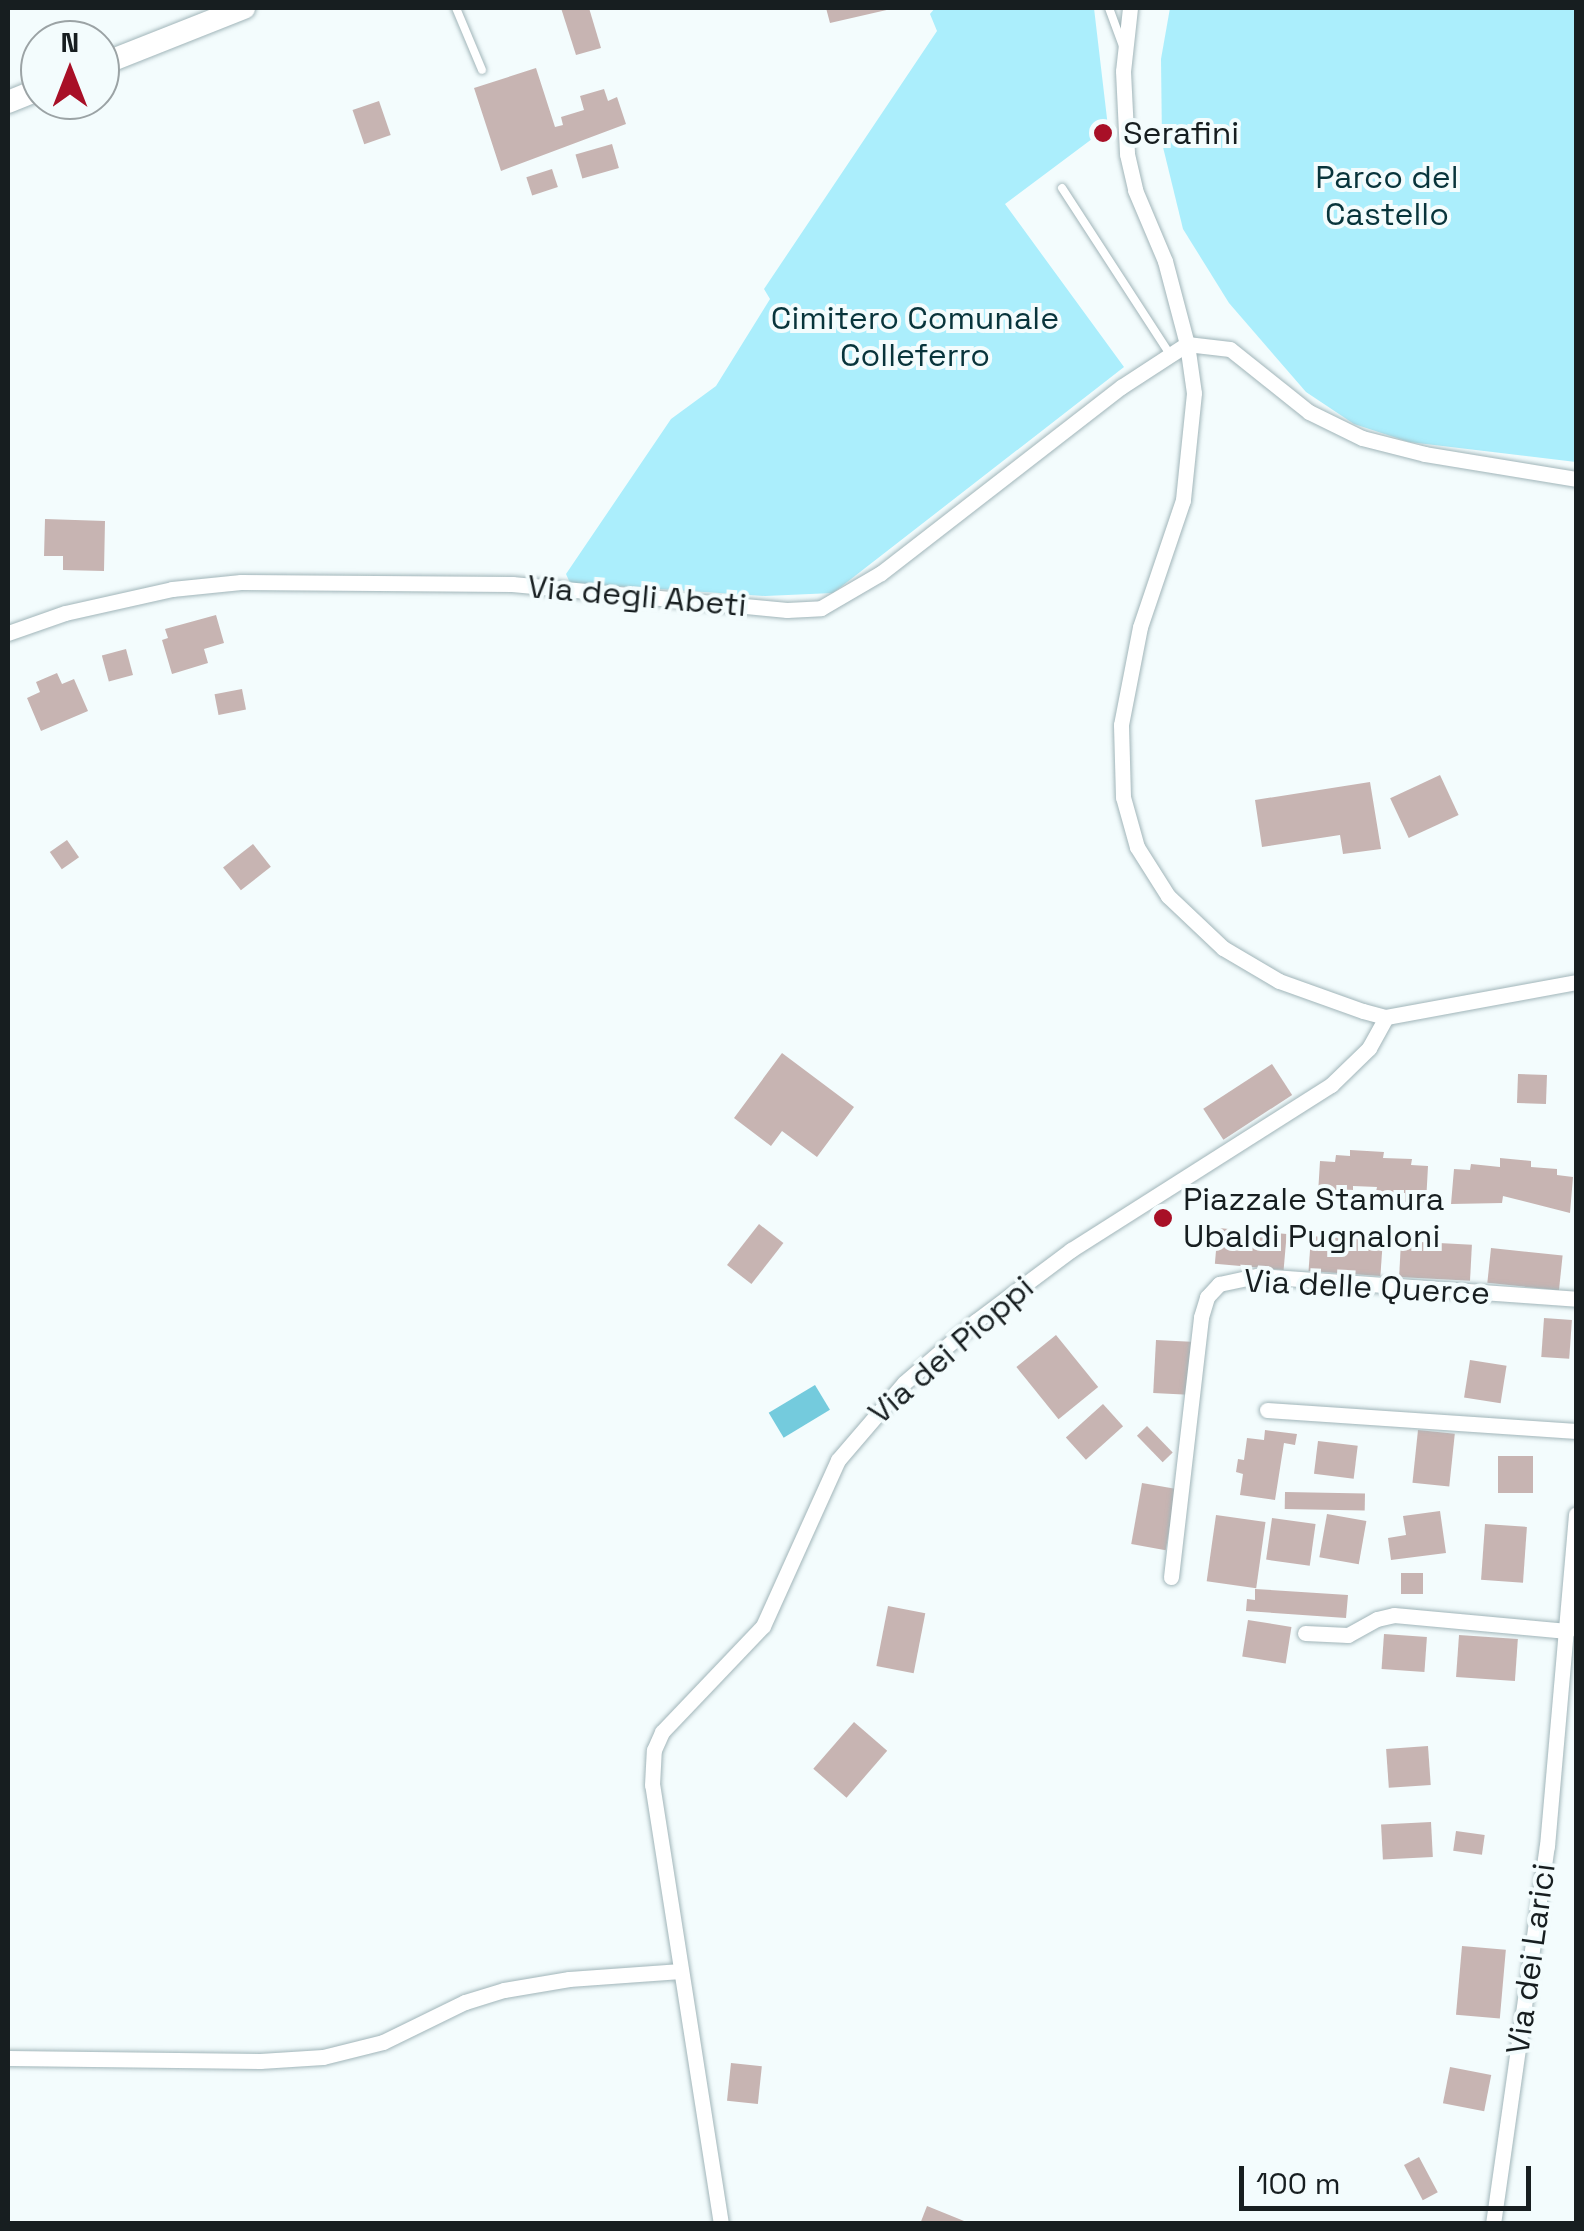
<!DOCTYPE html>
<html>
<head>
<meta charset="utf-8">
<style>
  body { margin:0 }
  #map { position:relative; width:1584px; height:2231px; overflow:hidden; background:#f3fcfd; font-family:"Space Grotesk",sans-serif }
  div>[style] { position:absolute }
  .green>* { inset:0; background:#abeefc }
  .water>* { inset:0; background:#74cbdd; transform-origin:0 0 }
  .building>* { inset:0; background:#c7b4b2; transform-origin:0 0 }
  .roads { filter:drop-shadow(0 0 2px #a1b5b9) drop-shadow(0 0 2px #a1b5b9) }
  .service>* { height:8px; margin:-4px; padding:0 4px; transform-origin:4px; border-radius:4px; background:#fff }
  .minor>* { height:15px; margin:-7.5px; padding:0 7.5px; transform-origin:7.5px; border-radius:7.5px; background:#fff }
  .secondary>* { height:22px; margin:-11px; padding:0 11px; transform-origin:11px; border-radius:11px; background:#fff }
  .dots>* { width:28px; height:28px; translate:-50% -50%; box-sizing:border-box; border:5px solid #f3fcfd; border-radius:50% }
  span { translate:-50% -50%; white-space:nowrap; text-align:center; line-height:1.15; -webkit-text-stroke:8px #f3fcfd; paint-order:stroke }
  .poi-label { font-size:32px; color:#171e20 }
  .left { translate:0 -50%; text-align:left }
  .park-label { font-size:32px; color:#08343b }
  .street-label { font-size:32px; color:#171e20 }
  .frame { position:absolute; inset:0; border:10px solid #171e20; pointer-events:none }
  .north { position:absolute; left:20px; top:20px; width:100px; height:100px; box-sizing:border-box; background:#f3fcfd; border:2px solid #9ba3a5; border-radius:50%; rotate:0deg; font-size:28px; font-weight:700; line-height:40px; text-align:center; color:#171e20 }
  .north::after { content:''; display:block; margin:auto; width:35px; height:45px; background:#a81027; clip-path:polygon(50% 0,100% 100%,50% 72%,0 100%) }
  .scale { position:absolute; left:1239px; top:2166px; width:292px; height:45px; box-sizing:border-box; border:5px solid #171e20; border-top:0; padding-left:12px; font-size:30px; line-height:35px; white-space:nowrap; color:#171e20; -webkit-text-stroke:8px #f3fcfd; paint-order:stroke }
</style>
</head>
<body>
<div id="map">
  <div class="green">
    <i style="clip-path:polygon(935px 8px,1094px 8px,1108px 127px,1005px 204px,1124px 367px,833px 593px,765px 596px,570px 583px,566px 574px,671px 419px,716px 386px,770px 299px,764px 289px,937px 31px,930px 14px)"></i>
    <i style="clip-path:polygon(1170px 8px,1576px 8px,1576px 462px,1409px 442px,1354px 424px,1306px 392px,1229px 303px,1183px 229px,1162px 143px,1161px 59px)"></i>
  </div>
  <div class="water">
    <i style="left:815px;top:1385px;width:29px;height:54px;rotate:59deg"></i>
  </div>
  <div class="building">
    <i style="clip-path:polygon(561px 8px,589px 8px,601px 48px,576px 55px)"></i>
    <i style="clip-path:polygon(826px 8px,891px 8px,891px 9px,830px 23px)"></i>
    <i style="clip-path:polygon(536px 68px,555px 127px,563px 125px,561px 117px,584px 110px,580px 96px,604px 89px,608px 101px,617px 97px,626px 124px,501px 171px,474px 88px)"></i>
    <i style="left:379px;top:101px;width:36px;height:28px;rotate:71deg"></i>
    <i style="left:612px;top:144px;width:25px;height:38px;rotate:74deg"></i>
    <i style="left:552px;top:169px;width:19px;height:27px;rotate:72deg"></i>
    <i style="clip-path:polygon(45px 519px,105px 521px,104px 571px,63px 570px,63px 556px,44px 556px)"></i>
    <i style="clip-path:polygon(216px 615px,224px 643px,204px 649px,208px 663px,172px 674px,162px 640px,168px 638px,165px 629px)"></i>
    <i style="left:126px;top:649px;width:27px;height:25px;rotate:75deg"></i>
    <i style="clip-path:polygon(57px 673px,62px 684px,74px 679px,88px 711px,41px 731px,27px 698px,40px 692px,36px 682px)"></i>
    <i style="left:242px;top:689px;width:21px;height:28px;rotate:79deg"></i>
    <i style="left:1440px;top:775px;width:44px;height:55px;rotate:65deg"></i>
    <i style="clip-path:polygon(1370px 782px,1381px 849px,1343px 854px,1340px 835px,1262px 847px,1255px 800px)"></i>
    <i style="left:67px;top:840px;width:21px;height:21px;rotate:55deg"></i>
    <i style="left:253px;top:844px;width:29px;height:38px;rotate:52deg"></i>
    <i style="clip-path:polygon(782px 1053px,854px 1107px,817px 1157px,782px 1131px,771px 1146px,734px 1118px)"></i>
    <i style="left:1272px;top:1064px;width:37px;height:82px;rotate:57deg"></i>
    <i style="left:1518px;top:1074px;width:29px;height:29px;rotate:2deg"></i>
    <i style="clip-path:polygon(1350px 1150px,1384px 1152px,1383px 1158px,1412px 1159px,1411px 1165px,1428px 1166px,1426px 1203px,1405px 1202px,1405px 1193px,1376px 1192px,1377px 1187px,1353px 1186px,1353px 1190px,1337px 1189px,1337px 1195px,1318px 1194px,1320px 1161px,1335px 1162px,1336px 1155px,1350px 1156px)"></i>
    <i style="clip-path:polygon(1500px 1158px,1531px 1161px,1531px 1167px,1557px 1169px,1557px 1175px,1573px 1177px,1570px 1213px,1503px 1196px,1502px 1203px,1451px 1204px,1454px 1169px,1470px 1170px,1471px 1164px,1500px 1167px)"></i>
    <i style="left:759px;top:1224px;width:31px;height:52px;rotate:38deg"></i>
    <i style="left:1218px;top:1228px;width:69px;height:36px;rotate:5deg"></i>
    <i style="left:1311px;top:1236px;width:72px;height:35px;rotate:4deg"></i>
    <i style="left:1401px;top:1241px;width:71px;height:36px;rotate:3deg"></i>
    <i style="left:1491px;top:1248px;width:72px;height:35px;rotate:6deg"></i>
    <i style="left:1544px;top:1318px;width:28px;height:39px;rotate:4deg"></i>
    <i style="left:1056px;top:1335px;width:67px;height:51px;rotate:51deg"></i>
    <i style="left:1156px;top:1340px;width:35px;height:53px;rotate:3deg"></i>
    <i style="left:1470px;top:1360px;width:37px;height:38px;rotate:9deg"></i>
    <i style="left:1103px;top:1404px;width:30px;height:50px;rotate:48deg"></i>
    <i style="left:1147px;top:1426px;width:37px;height:14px;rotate:46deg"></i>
    <i style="clip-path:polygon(1265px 1430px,1297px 1434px,1295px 1445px,1284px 1443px,1275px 1500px,1240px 1495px,1243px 1474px,1236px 1472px,1238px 1459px,1244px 1460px,1247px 1438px,1264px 1440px)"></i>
    <i style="left:1418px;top:1430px;width:37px;height:53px;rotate:6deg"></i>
    <i style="left:1318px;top:1441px;width:40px;height:33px;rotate:7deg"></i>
    <i style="left:1498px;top:1456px;width:35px;height:37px"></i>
    <i style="left:1142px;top:1483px;width:35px;height:62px;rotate:10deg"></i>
    <i style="left:1285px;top:1492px;width:80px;height:17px;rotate:1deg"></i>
    <i style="clip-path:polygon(1440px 1511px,1446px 1553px,1391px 1560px,1388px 1538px,1406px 1535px,1403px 1516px)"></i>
    <i style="left:1327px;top:1514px;width:40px;height:44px;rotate:10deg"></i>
    <i style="left:1216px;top:1515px;width:50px;height:67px;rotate:8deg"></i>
    <i style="left:1272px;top:1518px;width:44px;height:42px;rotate:8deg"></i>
    <i style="left:1485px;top:1524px;width:42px;height:56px;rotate:4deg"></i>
    <i style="left:1423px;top:1573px;width:21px;height:22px;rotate:90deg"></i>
    <i style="clip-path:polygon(1255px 1589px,1348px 1595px,1346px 1618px,1246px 1611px,1247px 1599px,1255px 1600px)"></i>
    <i style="left:888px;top:1606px;width:38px;height:61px;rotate:11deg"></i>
    <i style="left:1248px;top:1620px;width:44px;height:37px;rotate:9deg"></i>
    <i style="left:1384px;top:1634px;width:43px;height:35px;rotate:4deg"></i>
    <i style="left:1459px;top:1635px;width:59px;height:42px;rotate:4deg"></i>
    <i style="left:854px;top:1722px;width:44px;height:62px;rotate:41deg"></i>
    <i style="left:1428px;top:1746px;width:39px;height:42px;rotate:86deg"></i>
    <i style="left:1431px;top:1822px;width:35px;height:50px;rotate:87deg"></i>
    <i style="left:1456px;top:1831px;width:29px;height:20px;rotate:8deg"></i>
    <i style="left:1462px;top:1946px;width:44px;height:69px;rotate:5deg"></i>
    <i style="left:731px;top:2063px;width:31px;height:38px;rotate:6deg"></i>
    <i style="left:1450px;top:2067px;width:42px;height:37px;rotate:11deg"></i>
    <i style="left:1419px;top:2157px;width:40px;height:17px;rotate:62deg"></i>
    <i style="clip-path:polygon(927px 2206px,969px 2223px,969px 2224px,920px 2224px)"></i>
  </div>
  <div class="roads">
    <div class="service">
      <i style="left:456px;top:8px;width:67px;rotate:67.2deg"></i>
      <i style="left:1109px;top:8px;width:40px;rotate:69.8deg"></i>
      <i style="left:1062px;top:188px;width:198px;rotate:57deg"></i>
    </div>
    <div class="minor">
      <i style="left:1130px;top:8px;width:63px;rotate:96.3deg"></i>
      <i style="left:1123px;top:71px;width:83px;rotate:87.2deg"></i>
      <i style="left:1127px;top:154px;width:37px;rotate:77deg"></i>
      <i style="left:1135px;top:190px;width:77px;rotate:67.1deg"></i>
      <i style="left:1165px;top:261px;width:86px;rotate:75.2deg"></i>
      <i style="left:1187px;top:344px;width:49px;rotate:81.9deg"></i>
      <i style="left:1194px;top:393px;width:108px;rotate:95.9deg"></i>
      <i style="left:1183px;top:500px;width:134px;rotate:108.7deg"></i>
      <i style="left:1140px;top:627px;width:100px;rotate:101deg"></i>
      <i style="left:1121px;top:725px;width:72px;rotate:88.4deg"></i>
      <i style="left:1123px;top:797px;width:52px;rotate:74.4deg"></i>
      <i style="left:1137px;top:847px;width:58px;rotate:57.7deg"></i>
      <i style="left:1168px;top:896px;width:76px;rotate:43.4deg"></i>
      <i style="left:1223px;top:948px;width:65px;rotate:30.5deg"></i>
      <i style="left:1279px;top:981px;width:89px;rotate:19.7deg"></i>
      <i style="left:1363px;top:1011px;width:24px;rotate:15deg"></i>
      <i style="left:1386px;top:1017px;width:193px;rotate:-10.4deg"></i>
      <i style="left:8px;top:633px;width:60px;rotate:-19.3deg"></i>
      <i style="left:65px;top:613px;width:110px;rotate:-12.6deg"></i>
      <i style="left:172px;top:589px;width:69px;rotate:-5.8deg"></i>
      <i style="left:241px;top:582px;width:271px;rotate:0.4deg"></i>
      <i style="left:512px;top:584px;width:276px;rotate:5.4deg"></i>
      <i style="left:787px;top:610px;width:34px;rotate:-3deg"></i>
      <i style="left:821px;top:608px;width:69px;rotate:-30.3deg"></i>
      <i style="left:881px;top:573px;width:304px;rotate:-37.8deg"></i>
      <i style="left:1121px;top:387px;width:79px;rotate:-33.1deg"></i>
      <i style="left:1187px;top:344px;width:43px;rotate:6.6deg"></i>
      <i style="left:1230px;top:349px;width:101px;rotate:38.6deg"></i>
      <i style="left:1309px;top:412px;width:59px;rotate:26.1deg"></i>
      <i style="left:1362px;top:438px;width:65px;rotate:14.3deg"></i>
      <i style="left:1425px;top:454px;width:153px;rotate:9.4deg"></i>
      <i style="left:1267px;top:1410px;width:310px;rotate:3.9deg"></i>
      <i style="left:1171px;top:1577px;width:262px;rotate:-83.4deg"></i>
      <i style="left:1201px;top:1317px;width:21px;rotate:-73deg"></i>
      <i style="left:1207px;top:1297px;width:18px;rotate:-47deg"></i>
      <i style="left:1219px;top:1284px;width:40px;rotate:-12deg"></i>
      <i style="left:1258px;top:1276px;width:319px;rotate:4.1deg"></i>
      <i style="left:1305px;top:1633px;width:43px;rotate:2.7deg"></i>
      <i style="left:1348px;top:1635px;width:33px;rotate:-29deg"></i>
      <i style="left:1377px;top:1619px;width:17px;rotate:-13deg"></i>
      <i style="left:1394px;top:1615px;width:174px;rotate:5.3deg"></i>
      <i style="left:8px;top:2058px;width:252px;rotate:0.7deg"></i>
      <i style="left:260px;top:2061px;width:63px;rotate:-3.6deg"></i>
      <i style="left:323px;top:2057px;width:62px;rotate:-14deg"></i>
      <i style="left:383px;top:2042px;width:91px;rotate:-26deg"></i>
      <i style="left:465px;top:2002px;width:41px;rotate:-17.1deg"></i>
      <i style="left:504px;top:1990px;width:66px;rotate:-9.6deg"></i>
      <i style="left:569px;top:1979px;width:112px;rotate:-4.1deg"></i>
      <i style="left:721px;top:2224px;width:444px;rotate:-98.9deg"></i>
      <i style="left:652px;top:1785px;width:35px;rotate:-87deg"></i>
      <i style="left:654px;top:1750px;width:20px;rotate:-66deg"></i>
      <i style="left:662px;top:1732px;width:146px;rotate:-46.4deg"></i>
      <i style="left:763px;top:1626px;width:182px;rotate:-65.7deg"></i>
      <i style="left:838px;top:1460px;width:101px;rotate:-49.4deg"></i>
      <i style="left:904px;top:1383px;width:95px;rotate:-40.7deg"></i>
      <i style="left:976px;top:1321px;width:119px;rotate:-36.8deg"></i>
      <i style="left:1071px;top:1250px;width:308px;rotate:-32.4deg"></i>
      <i style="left:1331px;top:1085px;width:53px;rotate:-44.2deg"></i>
      <i style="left:1369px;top:1048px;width:35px;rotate:-61deg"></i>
      <i style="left:1493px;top:2224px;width:382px;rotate:-81.9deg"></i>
      <i style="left:1547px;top:1846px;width:333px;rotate:-85deg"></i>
    </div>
    <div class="secondary">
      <i style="left:100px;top:65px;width:155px;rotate:-21.6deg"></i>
      <i style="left:8px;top:102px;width:35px;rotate:-22deg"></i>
    </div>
  </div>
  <div class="dots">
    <i style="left:1103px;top:133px;background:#a81027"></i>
    <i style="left:1163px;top:1218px;background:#a81027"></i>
  </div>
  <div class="poi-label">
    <span class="left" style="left:1123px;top:133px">Serafini</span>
    <span class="left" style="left:1183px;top:1218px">Piazzale Stamura<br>Ubaldi Pugnaloni</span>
  </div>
  <div class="park-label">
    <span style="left:1387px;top:196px">Parco del<br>Castello</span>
    <span style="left:915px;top:337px">Cimitero Comunale<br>Colleferro</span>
  </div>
  <div class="street-label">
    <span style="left:637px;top:596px;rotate:5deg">Via degli Abeti</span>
    <span style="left:1367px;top:1287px;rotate:3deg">Via delle Querce</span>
    <span style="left:951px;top:1350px;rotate:-41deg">Via dei Pioppi</span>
    <span style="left:1531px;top:1959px;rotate:-82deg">Via dei Larici</span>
  </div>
  <div class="frame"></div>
  <div class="north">N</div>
  <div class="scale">100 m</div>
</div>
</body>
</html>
